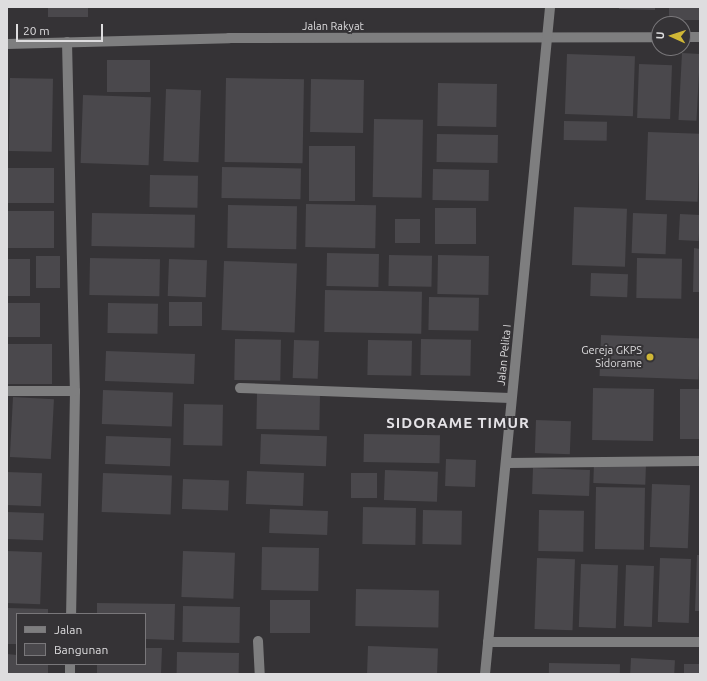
<!DOCTYPE html>
<html>
<head>
<meta charset="utf-8">
<style>
  body { margin:0 }
  #map { position:relative; width:707px; height:681px; overflow:hidden; background:#353336; font-family:Ubuntu,sans-serif }
  div>[style] { position:absolute }
  .building>* { inset:0; background:#4a484c; transform-origin:0 0 }
  .minor>* { height:10px; margin:-5px; padding:0 5px; transform-origin:5px; border-radius:5px; background:#7e7e7f }
  .dots>* { width:11px; height:11px; translate:-50% -50%; box-sizing:border-box; border:2px solid #353336; border-radius:50% }
  span { translate:-50% -50%; white-space:nowrap; text-align:center; line-height:1.15; -webkit-text-stroke:4px #353336; paint-order:stroke }
  .street-label { font-size:11px; color:#dedddf }
  .poi-label { font-size:11px; color:#dedddf }
  .right { translate:-100% -50%; text-align:right }
  .district-label { font-size:15px; color:#e4e2e6; font-weight:700; letter-spacing:1px }
  .frame { position:absolute; inset:0; border:8px solid #dedddf; pointer-events:none }
  .legend { position:absolute; left:16px; top:613px; width:130px; height:52px; box-sizing:border-box; background:#353336; border:1px solid #79777a; margin:0; padding:5px 7px; list-style:none; font-size:12px; color:#dedddf }
  .legend li { display:flex; align-items:center; gap:8px; height:20px }
  .legend b { width:20px; border:1px solid #79777a }
  .north { position:absolute; left:651px; top:16px; width:40px; height:40px; box-sizing:border-box; background:#353336; border:1px solid #79777a; border-radius:50%; rotate:273deg; font-size:11px; font-weight:700; line-height:16px; text-align:center; color:#dedddf }
  .north::after { content:''; display:block; margin:auto; width:14px; height:18px; background:#d0b736; clip-path:polygon(50% 0,100% 100%,50% 72%,0 100%) }
  .scale { position:absolute; left:16px; top:24px; width:87px; height:18px; box-sizing:border-box; border:2px solid #dedddf; border-top:0; padding-left:5px; font-size:12px; line-height:14px; white-space:nowrap; color:#dedddf; -webkit-text-stroke:3px #353336; paint-order:stroke }
</style>
</head>
<body>
<div id="map">
  <div class="building">
    <i style="left:48px;top:7px;width:40px;height:10px"></i>
    <i style="clip-path:polygon(619px 7px,655px 7px,655px 10px,619px 9px)"></i>
    <i style="left:669px;top:7px;width:31px;height:13px"></i>
    <i style="left:682px;top:53px;width:18px;height:67px;rotate:3deg"></i>
    <i style="left:567px;top:54px;width:68px;height:60px;rotate:2deg"></i>
    <i style="left:107px;top:60px;width:43px;height:32px"></i>
    <i style="left:639px;top:64px;width:33px;height:54px;rotate:2deg"></i>
    <i style="left:10px;top:78px;width:43px;height:73px;rotate:1deg"></i>
    <i style="left:226px;top:78px;width:78px;height:84px;rotate:1deg"></i>
    <i style="left:311px;top:79px;width:53px;height:53px;rotate:1deg"></i>
    <i style="left:438px;top:83px;width:59px;height:43px;rotate:1deg"></i>
    <i style="left:166px;top:89px;width:35px;height:72px;rotate:2deg"></i>
    <i style="left:83px;top:95px;width:68px;height:68px;rotate:2deg"></i>
    <i style="left:374px;top:119px;width:49px;height:78px;rotate:1deg"></i>
    <i style="left:564px;top:121px;width:43px;height:19px;rotate:1deg"></i>
    <i style="left:648px;top:132px;width:52px;height:68px;rotate:2deg"></i>
    <i style="left:437px;top:134px;width:61px;height:28px;rotate:1deg"></i>
    <i style="left:309px;top:146px;width:46px;height:55px"></i>
    <i style="left:222px;top:167px;width:79px;height:31px;rotate:1deg"></i>
    <i style="left:7px;top:168px;width:47px;height:35px"></i>
    <i style="left:433px;top:169px;width:56px;height:31px;rotate:1deg"></i>
    <i style="left:150px;top:175px;width:48px;height:32px;rotate:1deg"></i>
    <i style="left:306px;top:204px;width:70px;height:43px;rotate:1deg"></i>
    <i style="left:228px;top:205px;width:69px;height:43px;rotate:1deg"></i>
    <i style="left:574px;top:207px;width:53px;height:58px;rotate:2deg"></i>
    <i style="left:435px;top:208px;width:41px;height:36px"></i>
    <i style="left:7px;top:211px;width:47px;height:37px"></i>
    <i style="left:92px;top:213px;width:103px;height:33px;rotate:1deg"></i>
    <i style="left:633px;top:213px;width:34px;height:40px;rotate:2deg"></i>
    <i style="left:680px;top:214px;width:20px;height:26px;rotate:3deg"></i>
    <i style="left:395px;top:219px;width:25px;height:24px"></i>
    <i style="clip-path:polygon(694px 248px,700px 249px,700px 292px,693px 292px)"></i>
    <i style="left:327px;top:253px;width:52px;height:33px;rotate:1deg"></i>
    <i style="left:389px;top:255px;width:43px;height:31px;rotate:1deg"></i>
    <i style="left:438px;top:255px;width:51px;height:39px;rotate:1deg"></i>
    <i style="left:36px;top:256px;width:24px;height:32px"></i>
    <i style="left:90px;top:258px;width:70px;height:37px;rotate:1deg"></i>
    <i style="left:637px;top:258px;width:45px;height:40px;rotate:1deg"></i>
    <i style="left:7px;top:259px;width:23px;height:37px"></i>
    <i style="left:169px;top:259px;width:38px;height:37px;rotate:2deg"></i>
    <i style="left:224px;top:261px;width:73px;height:69px;rotate:2deg"></i>
    <i style="left:591px;top:273px;width:37px;height:23px;rotate:2deg"></i>
    <i style="left:325px;top:290px;width:97px;height:42px;rotate:1deg"></i>
    <i style="left:429px;top:297px;width:50px;height:33px;rotate:1deg"></i>
    <i style="left:169px;top:302px;width:33px;height:24px"></i>
    <i style="left:7px;top:303px;width:33px;height:34px"></i>
    <i style="left:108px;top:303px;width:50px;height:30px;rotate:1deg"></i>
    <i style="left:601px;top:335px;width:99px;height:41px;rotate:2deg"></i>
    <i style="left:235px;top:339px;width:46px;height:41px;rotate:1deg"></i>
    <i style="left:421px;top:339px;width:50px;height:36px;rotate:1deg"></i>
    <i style="left:294px;top:340px;width:25px;height:38px;rotate:2deg"></i>
    <i style="left:368px;top:340px;width:44px;height:35px;rotate:1deg"></i>
    <i style="left:7px;top:344px;width:45px;height:40px"></i>
    <i style="left:106px;top:351px;width:89px;height:30px;rotate:2deg"></i>
    <i style="left:593px;top:388px;width:61px;height:52px;rotate:1deg"></i>
    <i style="left:680px;top:389px;width:20px;height:50px"></i>
    <i style="left:103px;top:390px;width:70px;height:34px;rotate:2deg"></i>
    <i style="left:257px;top:393px;width:63px;height:36px;rotate:1deg"></i>
    <i style="left:13px;top:397px;width:41px;height:60px;rotate:3deg"></i>
    <i style="left:184px;top:404px;width:39px;height:41px;rotate:1deg"></i>
    <i style="left:536px;top:420px;width:35px;height:33px;rotate:2deg"></i>
    <i style="left:261px;top:434px;width:66px;height:30px;rotate:2deg"></i>
    <i style="left:364px;top:434px;width:76px;height:28px;rotate:1deg"></i>
    <i style="left:106px;top:436px;width:65px;height:28px;rotate:2deg"></i>
    <i style="left:446px;top:459px;width:30px;height:27px;rotate:2deg"></i>
    <i style="left:594px;top:463px;width:52px;height:20px;rotate:2deg"></i>
    <i style="left:533px;top:468px;width:57px;height:26px;rotate:2deg"></i>
    <i style="left:385px;top:470px;width:53px;height:30px;rotate:2deg"></i>
    <i style="left:247px;top:471px;width:57px;height:33px;rotate:2deg"></i>
    <i style="left:7px;top:472px;width:35px;height:33px;rotate:2deg"></i>
    <i style="left:103px;top:473px;width:69px;height:39px;rotate:2deg"></i>
    <i style="left:351px;top:473px;width:26px;height:25px"></i>
    <i style="left:183px;top:479px;width:46px;height:30px;rotate:2deg"></i>
    <i style="left:652px;top:484px;width:38px;height:63px;rotate:2deg"></i>
    <i style="left:596px;top:487px;width:49px;height:62px;rotate:1deg"></i>
    <i style="left:363px;top:507px;width:53px;height:37px;rotate:1deg"></i>
    <i style="left:270px;top:509px;width:58px;height:24px;rotate:2deg"></i>
    <i style="left:423px;top:510px;width:39px;height:34px;rotate:1deg"></i>
    <i style="left:539px;top:510px;width:45px;height:41px;rotate:1deg"></i>
    <i style="left:7px;top:512px;width:37px;height:27px;rotate:2deg"></i>
    <i style="left:262px;top:547px;width:57px;height:43px;rotate:1deg"></i>
    <i style="left:7px;top:551px;width:35px;height:52px;rotate:2deg"></i>
    <i style="left:183px;top:551px;width:52px;height:46px;rotate:2deg"></i>
    <i style="clip-path:polygon(697px 555px,700px 555px,700px 611px,695px 611px)"></i>
    <i style="left:537px;top:558px;width:38px;height:71px;rotate:2deg"></i>
    <i style="left:660px;top:558px;width:31px;height:64px;rotate:2deg"></i>
    <i style="left:581px;top:564px;width:37px;height:63px;rotate:2deg"></i>
    <i style="left:626px;top:565px;width:28px;height:61px;rotate:2deg"></i>
    <i style="left:356px;top:589px;width:83px;height:37px;rotate:1deg"></i>
    <i style="left:270px;top:600px;width:40px;height:33px"></i>
    <i style="clip-path:polygon(97px 603px,175px 604px,174px 640px,145px 639px,145px 614px,97px 614px)"></i>
    <i style="left:183px;top:606px;width:57px;height:36px;rotate:1deg"></i>
    <i style="clip-path:polygon(7px 608px,48px 609px,48px 614px,17px 614px,17px 644px,7px 644px)"></i>
    <i style="left:368px;top:646px;width:70px;height:28px;rotate:2deg"></i>
    <i style="clip-path:polygon(145px 648px,162px 648px,161px 674px,97px 673px,97px 664px,145px 664px)"></i>
    <i style="left:177px;top:652px;width:62px;height:22px;rotate:1deg"></i>
    <i style="clip-path:polygon(7px 654px,17px 655px,17px 664px,48px 664px,48px 674px,7px 674px)"></i>
    <i style="left:631px;top:658px;width:44px;height:16px;rotate:3deg"></i>
    <i style="left:549px;top:663px;width:71px;height:11px;rotate:1deg"></i>
    <i style="left:684px;top:664px;width:16px;height:10px"></i>
  </div>
  <div class="minor">
    <i style="left:683px;top:37px;width:17px"></i>
    <i style="left:67px;top:42px;width:349px;rotate:88.7deg"></i>
    <i style="left:75px;top:391px;width:223px;rotate:91deg"></i>
    <i style="left:7px;top:44px;width:222px;rotate:-1.5deg"></i>
    <i style="left:229px;top:38px;width:430px;rotate:-0.1deg"></i>
    <i style="left:240px;top:388px;width:271px;rotate:2.1deg"></i>
    <i style="left:7px;top:391px;width:68px"></i>
    <i style="left:506px;top:463px;width:194px;rotate:-0.6deg"></i>
    <i style="left:258px;top:641px;width:33px;rotate:87deg"></i>
    <i style="left:488px;top:642px;width:212px"></i>
    <i style="left:70px;top:674px;width:10px;rotate:-90deg"></i>
    <i style="left:485px;top:674px;width:670px;rotate:-84.43deg"></i>
  </div>
  <div class="dots">
    <i style="left:650px;top:357px;background:#d0b736"></i>
  </div>
  <div class="street-label">
    <span style="left:333px;top:26px">Jalan Rakyat</span>
    <span style="left:504px;top:355px;rotate:-84deg">Jalan Pelita I</span>
  </div>
  <div class="poi-label">
    <span class="right" style="left:642px;top:357px">Gereja GKPS<br>Sidorame</span>
  </div>
  <div class="district-label">
    <span style="left:458px;top:423px">SIDORAME TIMUR</span>
  </div>
  <div class="frame"></div>
  <ul class="legend">
  <li><b style="height:5px;background:#7e7e7f"></b>Jalan</li>
  <li><b style="height:11px;background:#4a484c"></b>Bangunan</li>
  </ul>
  <div class="north">U</div>
  <div class="scale">20 m</div>
</div>
</body>
</html>
